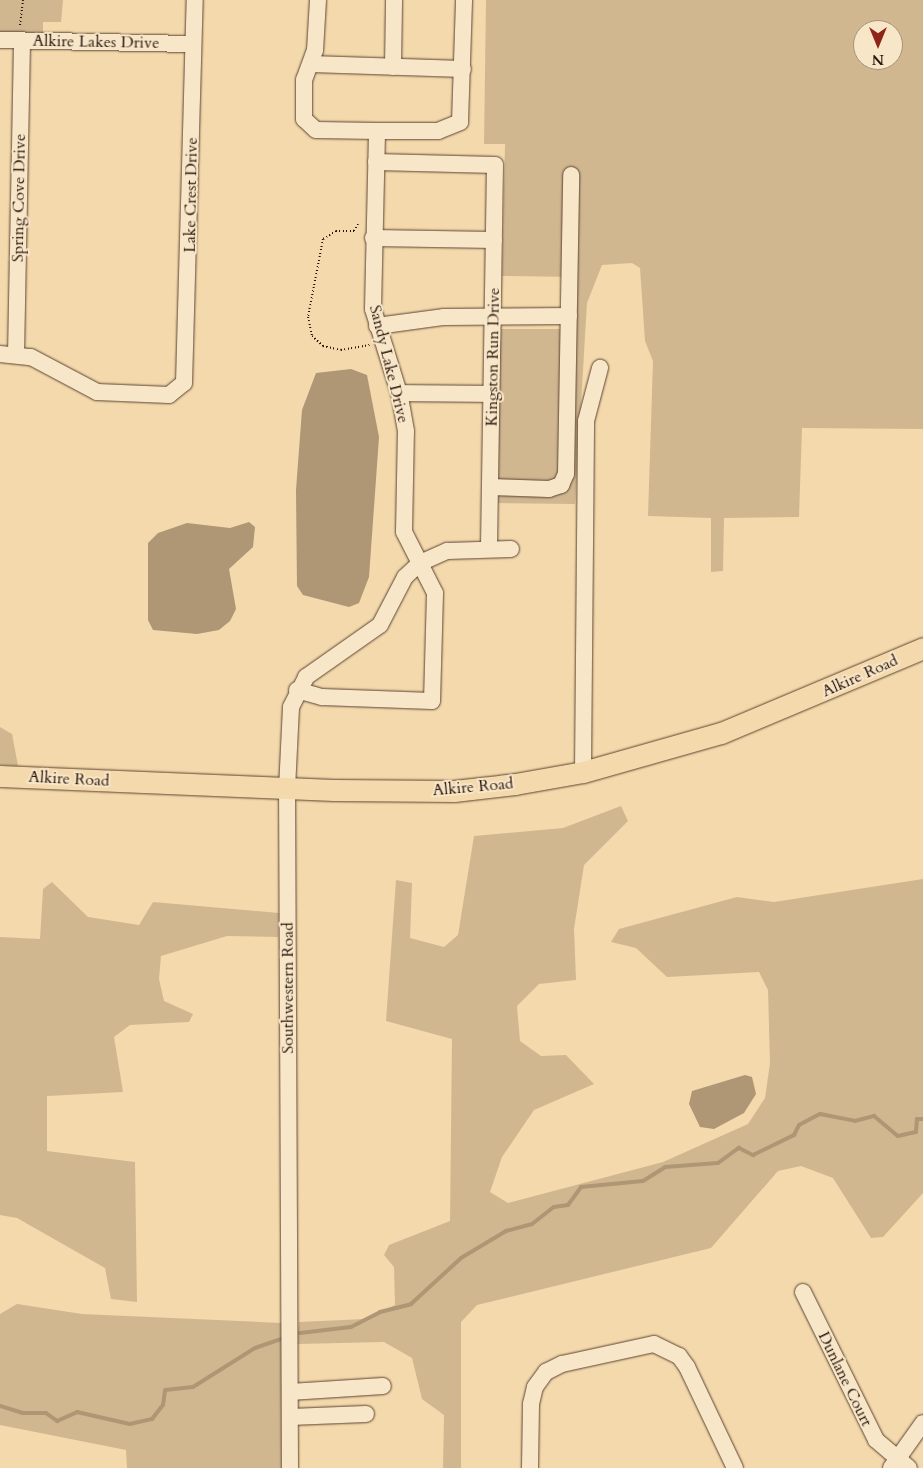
<!DOCTYPE html>
<html>
<head>
<meta charset="utf-8">
<style>
  body { margin:0 }
  #map { position:relative; width:923px; height:1468px; overflow:hidden; background:#f4d9ac; font-family:Cardo,serif }
  div>[style] { position:absolute }
  .green>* { inset:0; background:#d1b790 }
  .water>* { inset:0; background:#af9675 }
  .stream>* { height:4px; margin:-2px; padding:0 2px; transform-origin:2px; border-radius:2px; background:#af9675 }
  .path>* { height:2px; margin-top:-1px; transform-origin:0; background:repeating-linear-gradient(90deg,#281309 0 1px,transparent 0 3.5px) }
  .roads { filter:drop-shadow(0 0 1px #5b4432) drop-shadow(0 0 1px #5b4432) }
  .minor>* { height:16px; margin:-8px; padding:0 8px; transform-origin:8px; border-radius:8px; background:#f8e6c9 }
  .major>* { height:21px; margin:-10.5px; padding:0 10.5px; transform-origin:10.5px; border-radius:10.5px; background:#f4d9ac }
  span { translate:-50% -50%; white-space:nowrap; text-align:center; line-height:1.15; -webkit-text-stroke:4px #f8e6c9; paint-order:stroke }
  .street-label { font-size:16px; color:#281309 }
  .north { position:absolute; left:853px; top:20px; width:50px; height:50px; box-sizing:border-box; background:#f8e6c9; border:1px solid #a5927c; border-radius:50%; rotate:180deg; font-size:14px; font-weight:700; line-height:20px; text-align:center; color:#281309 }
  .north::after { content:''; display:block; margin:auto; width:18px; height:22px; background:#8f2418; clip-path:polygon(50% 0,100% 100%,50% 72%,0 100%) }
</style>
</head>
<body>
<div id="map">
  <div class="green">
    <i style="clip-path:polygon(0 0,63px 0,61px 22px,43px 22px,43px 33px,0 32px)"></i>
    <i style="clip-path:polygon(evenodd,486px 0,923px 0,923px 429px,802px 428px,799px 517px,724px 518px,723px 571px,711px 572px,711px 518px,648px 516px,653px 361px,645px 341px,640px 268px,632px 263px,602px 265px,587px 303px,575px 504px,496px 503px,499px 329px,574px 329px,574px 277px,502px 276px,505px 144px,484px 144px,486px 0,863px 30px,893px 30px,893px 60px,863px 60px,863px 30px)"></i>
    <i style="clip-path:polygon(0 727px,12px 734px,18px 766px,0 765px)"></i>
    <i style="clip-path:polygon(621px 806px,628px 821px,584px 865px,574px 929px,576px 980px,539px 984px,517px 1006px,520px 1041px,541px 1056px,566px 1055px,594px 1084px,534px 1110px,502px 1157px,490px 1192px,508px 1203px,663px 1162px,748px 1124px,765px 1098px,770px 1063px,768px 990px,759px 972px,667px 977px,636px 948px,611px 942px,619px 929px,737px 897px,774px 902px,923px 879px,923px 1193px,883px 1237px,871px 1238px,833px 1178px,801px 1166px,778px 1171px,711px 1248px,477px 1305px,461px 1322px,461px 1468px,443px 1468px,444px 1415px,422px 1399px,412px 1358px,384px 1342px,297px 1344px,299px 1322px,365px 1319px,395px 1305px,394px 1267px,384px 1255px,389px 1245px,450px 1221px,452px 1039px,386px 1021px,396px 880px,412px 883px,410px 938px,444px 947px,458px 935px,474px 836px,563px 828px)"></i>
    <i style="clip-path:polygon(52px 882px,88px 917px,139px 925px,153px 902px,279px 913px,278px 937px,227px 936px,161px 956px,159px 979px,164px 1001px,193px 1014px,189px 1022px,130px 1025px,114px 1037px,123px 1092px,47px 1096px,47px 1151px,135px 1162px,137px 1302px,111px 1299px,105px 1268px,17px 1218px,0 1215px,0 937px,40px 939px,43px 889px)"></i>
    <i style="clip-path:polygon(17px 1304px,82px 1314px,281px 1323px,281px 1468px,127px 1468px,126px 1450px,0 1425px,0 1314px)"></i>
  </div>
  <div class="water">
    <i style="clip-path:polygon(351px 369px,367px 375px,379px 437px,369px 577px,359px 603px,349px 607px,303px 595px,297px 586px,296px 490px,302px 410px,316px 373px)"></i>
    <i style="clip-path:polygon(249px 522px,255px 527px,253px 547px,229px 569px,236px 609px,230px 621px,219px 630px,197px 634px,153px 630px,148px 620px,148px 543px,158px 533px,187px 523px,230px 528px)"></i>
    <i style="clip-path:polygon(745px 1075px,752px 1077px,756px 1094px,744px 1113px,714px 1129px,700px 1127px,689px 1104px,692px 1091px)"></i>
  </div>
  <div class="stream">
    <i style="left:300px;top:1333px;width:51px;rotate:-6.7deg"></i>
    <i style="left:351px;top:1327px;width:33px;rotate:-27deg"></i>
    <i style="left:380px;top:1312px;width:32px;rotate:-14deg"></i>
    <i style="left:411px;top:1304px;width:68px;rotate:-42.6deg"></i>
    <i style="left:461px;top:1258px;width:52px;rotate:-31deg"></i>
    <i style="left:506px;top:1231px;width:27px;rotate:-15deg"></i>
    <i style="left:532px;top:1224px;width:28px;rotate:-38deg"></i>
    <i style="left:554px;top:1207px;width:14px;rotate:-8deg"></i>
    <i style="left:568px;top:1205px;width:22px;rotate:-54deg"></i>
    <i style="left:581px;top:1187px;width:62px;rotate:-5.5deg"></i>
    <i style="left:643px;top:1181px;width:26px;rotate:-32deg"></i>
    <i style="left:665px;top:1167px;width:53px;rotate:-4.3deg"></i>
    <i style="left:718px;top:1163px;width:26px;rotate:-36deg"></i>
    <i style="left:739px;top:1148px;width:16px;rotate:27deg"></i>
    <i style="left:753px;top:1155px;width:46px;rotate:-26deg"></i>
    <i style="left:794px;top:1135px;width:11px;rotate:-63deg"></i>
    <i style="left:799px;top:1125px;width:24px;rotate:-28deg"></i>
    <i style="left:820px;top:1114px;width:36px;rotate:11deg"></i>
    <i style="left:855px;top:1121px;width:20px;rotate:-15deg"></i>
    <i style="left:874px;top:1116px;width:31px;rotate:40deg"></i>
    <i style="left:898px;top:1136px;width:18px;rotate:-13deg"></i>
    <i style="left:916px;top:1132px;width:13px;rotate:-86deg"></i>
    <i style="left:917px;top:1119px;width:6px"></i>
    <i style="left:0;top:1406px;width:24px;rotate:17deg"></i>
    <i style="left:23px;top:1413px;width:23px"></i>
    <i style="left:46px;top:1413px;width:14px;rotate:36deg"></i>
    <i style="left:57px;top:1421px;width:22px;rotate:-24deg"></i>
    <i style="left:77px;top:1412px;width:54px;rotate:12.8deg"></i>
    <i style="left:130px;top:1424px;width:23px;rotate:-13deg"></i>
    <i style="left:152px;top:1419px;width:18px;rotate:-52deg"></i>
    <i style="left:163px;top:1405px;width:15px;rotate:-82deg"></i>
    <i style="left:165px;top:1390px;width:28px;rotate:-6deg"></i>
    <i style="left:193px;top:1387px;width:73px;rotate:-32.2deg"></i>
    <i style="left:255px;top:1348px;width:28px;rotate:-19deg"></i>
  </div>
  <div class="path">
    <i style="left:20px;top:25px;width:25px;rotate:-83deg"></i>
    <i style="left:358px;top:224px;width:8px;rotate:120deg"></i>
    <i style="left:354px;top:231px;width:18px;rotate:180deg"></i>
    <i style="left:336px;top:231px;width:15px;rotate:148deg"></i>
    <i style="left:323px;top:239px;width:79px;rotate:100.9deg"></i>
    <i style="left:308px;top:317px;width:19px;rotate:78deg"></i>
    <i style="left:312px;top:336px;width:15px;rotate:42deg"></i>
    <i style="left:323px;top:346px;width:18px;rotate:13deg"></i>
    <i style="left:341px;top:350px;width:29px;rotate:-10deg"></i>
  </div>
  <div class="roads">
    <div class="minor">
      <i style="left:318px;top:0;width:50px;rotate:93.4deg"></i>
      <i style="left:315px;top:50px;width:32px;rotate:110deg"></i>
      <i style="left:304px;top:80px;width:39px;rotate:90deg"></i>
      <i style="left:304px;top:119px;width:16px;rotate:43deg"></i>
      <i style="left:316px;top:130px;width:61px;rotate:0.9deg"></i>
      <i style="left:377px;top:131px;width:61px"></i>
      <i style="left:438px;top:131px;width:24px;rotate:-22deg"></i>
      <i style="left:460px;top:122px;width:122px;rotate:-88.1deg"></i>
      <i style="left:0;top:40px;width:193px;rotate:1.2deg"></i>
      <i style="left:311px;top:64px;width:152px;rotate:1.9deg"></i>
      <i style="left:393px;top:67px;width:67px;rotate:-89.1deg"></i>
      <i style="left:376px;top:162px;width:119px;rotate:1.4deg"></i>
      <i style="left:495px;top:165px;width:384px;rotate:90.9deg"></i>
      <i style="left:373px;top:238px;width:121px;rotate:0.9deg"></i>
      <i style="left:377px;top:326px;width:68px;rotate:-7.7deg"></i>
      <i style="left:444px;top:317px;width:125px;rotate:-0.5deg"></i>
      <i style="left:0;top:354px;width:31px;rotate:6deg"></i>
      <i style="left:31px;top:357px;width:75px;rotate:27.9deg"></i>
      <i style="left:97px;top:392px;width:72px;rotate:2.4deg"></i>
      <i style="left:169px;top:395px;width:19px;rotate:-39deg"></i>
      <i style="left:184px;top:383px;width:383px;rotate:-88.4deg"></i>
      <i style="left:16px;top:355px;width:315px;rotate:-88.9deg"></i>
      <i style="left:399px;top:393px;width:93px;rotate:0.6deg"></i>
      <i style="left:491px;top:487px;width:58px;rotate:2deg"></i>
      <i style="left:549px;top:489px;width:13px;rotate:-18deg"></i>
      <i style="left:561px;top:485px;width:12px;rotate:-66deg"></i>
      <i style="left:566px;top:474px;width:299px;rotate:-89deg"></i>
      <i style="left:297px;top:690px;width:26px;rotate:16deg"></i>
      <i style="left:322px;top:697px;width:110px;rotate:2.1deg"></i>
      <i style="left:432px;top:701px;width:108px;rotate:-88.4deg"></i>
      <i style="left:435px;top:593px;width:68px;rotate:-116.9deg"></i>
      <i style="left:404px;top:532px;width:101px;rotate:-88.9deg"></i>
      <i style="left:406px;top:431px;width:39px;rotate:-100deg"></i>
      <i style="left:399px;top:393px;width:88px;rotate:-107.2deg"></i>
      <i style="left:373px;top:309px;width:178px;rotate:-88.7deg"></i>
      <i style="left:583px;top:772px;width:351px;rotate:-89.5deg"></i>
      <i style="left:586px;top:421px;width:55px;rotate:-75.2deg"></i>
      <i style="left:803px;top:1292px;width:165px;rotate:63.7deg"></i>
      <i style="left:876px;top:1440px;width:43px;rotate:40.3deg"></i>
      <i style="left:290px;top:1392px;width:93px;rotate:-3.7deg"></i>
      <i style="left:290px;top:1417px;width:76px;rotate:-2.3deg"></i>
      <i style="left:290px;top:1468px;width:679px;rotate:-90.25deg"></i>
      <i style="left:287px;top:789px;width:82px;rotate:-87.2deg"></i>
      <i style="left:291px;top:707px;width:34px;rotate:-63deg"></i>
      <i style="left:306px;top:677px;width:90px;rotate:-35.1deg"></i>
      <i style="left:380px;top:625px;width:54px;rotate:-62.5deg"></i>
      <i style="left:405px;top:577px;width:21px;rotate:-43deg"></i>
      <i style="left:420px;top:563px;width:30px;rotate:-24deg"></i>
      <i style="left:447px;top:551px;width:64px;rotate:-1.8deg"></i>
      <i style="left:530px;top:1468px;width:64px;rotate:-89.1deg"></i>
      <i style="left:531px;top:1404px;width:17px;rotate:-77deg"></i>
      <i style="left:535px;top:1387px;width:19px;rotate:-54deg"></i>
      <i style="left:546px;top:1372px;width:18px;rotate:-27deg"></i>
      <i style="left:562px;top:1364px;width:94px;rotate:-12.3deg"></i>
      <i style="left:654px;top:1344px;width:28px;rotate:26deg"></i>
      <i style="left:679px;top:1356px;width:14px;rotate:54deg"></i>
      <i style="left:687px;top:1367px;width:112px;rotate:64.6deg"></i>
      <i style="left:891px;top:1468px;width:55px;rotate:-54.6deg"></i>
    </div>
    <div class="major">
      <i style="left:0;top:776px;width:334px;rotate:2.4deg"></i>
      <i style="left:334px;top:790px;width:120px;rotate:0.5deg"></i>
      <i style="left:454px;top:791px;width:61px;rotate:-6.5deg"></i>
      <i style="left:515px;top:784px;width:69px;rotate:-10deg"></i>
      <i style="left:583px;top:772px;width:143px;rotate:-15.8deg"></i>
      <i style="left:721px;top:733px;width:219px;rotate:-22.8deg"></i>
    </div>
  </div>
  <div class="street-label">
    <span style="left:96px;top:42px;rotate:1deg">Alkire Lakes Drive</span>
    <span style="left:191px;top:195px;rotate:-89deg">Lake Crest Drive</span>
    <span style="left:19px;top:198px;rotate:-89deg">Spring Cove Drive</span>
    <span style="left:493px;top:357px;rotate:-89deg">Kingston Run Drive</span>
    <span style="left:389px;top:364px;rotate:76deg">Sandy Lake Drive</span>
    <span style="left:860px;top:676px;rotate:-24deg">Alkire Road</span>
    <span style="left:69px;top:779px;rotate:3deg">Alkire Road</span>
    <span style="left:473px;top:787px;rotate:-5deg">Alkire Road</span>
    <span style="left:288px;top:988px;rotate:-90deg">Southwestern Road</span>
    <span style="left:845px;top:1379px;rotate:64deg">Dunlane Court</span>
  </div>
  <div class="north">N</div>
</div>
</body>
</html>
